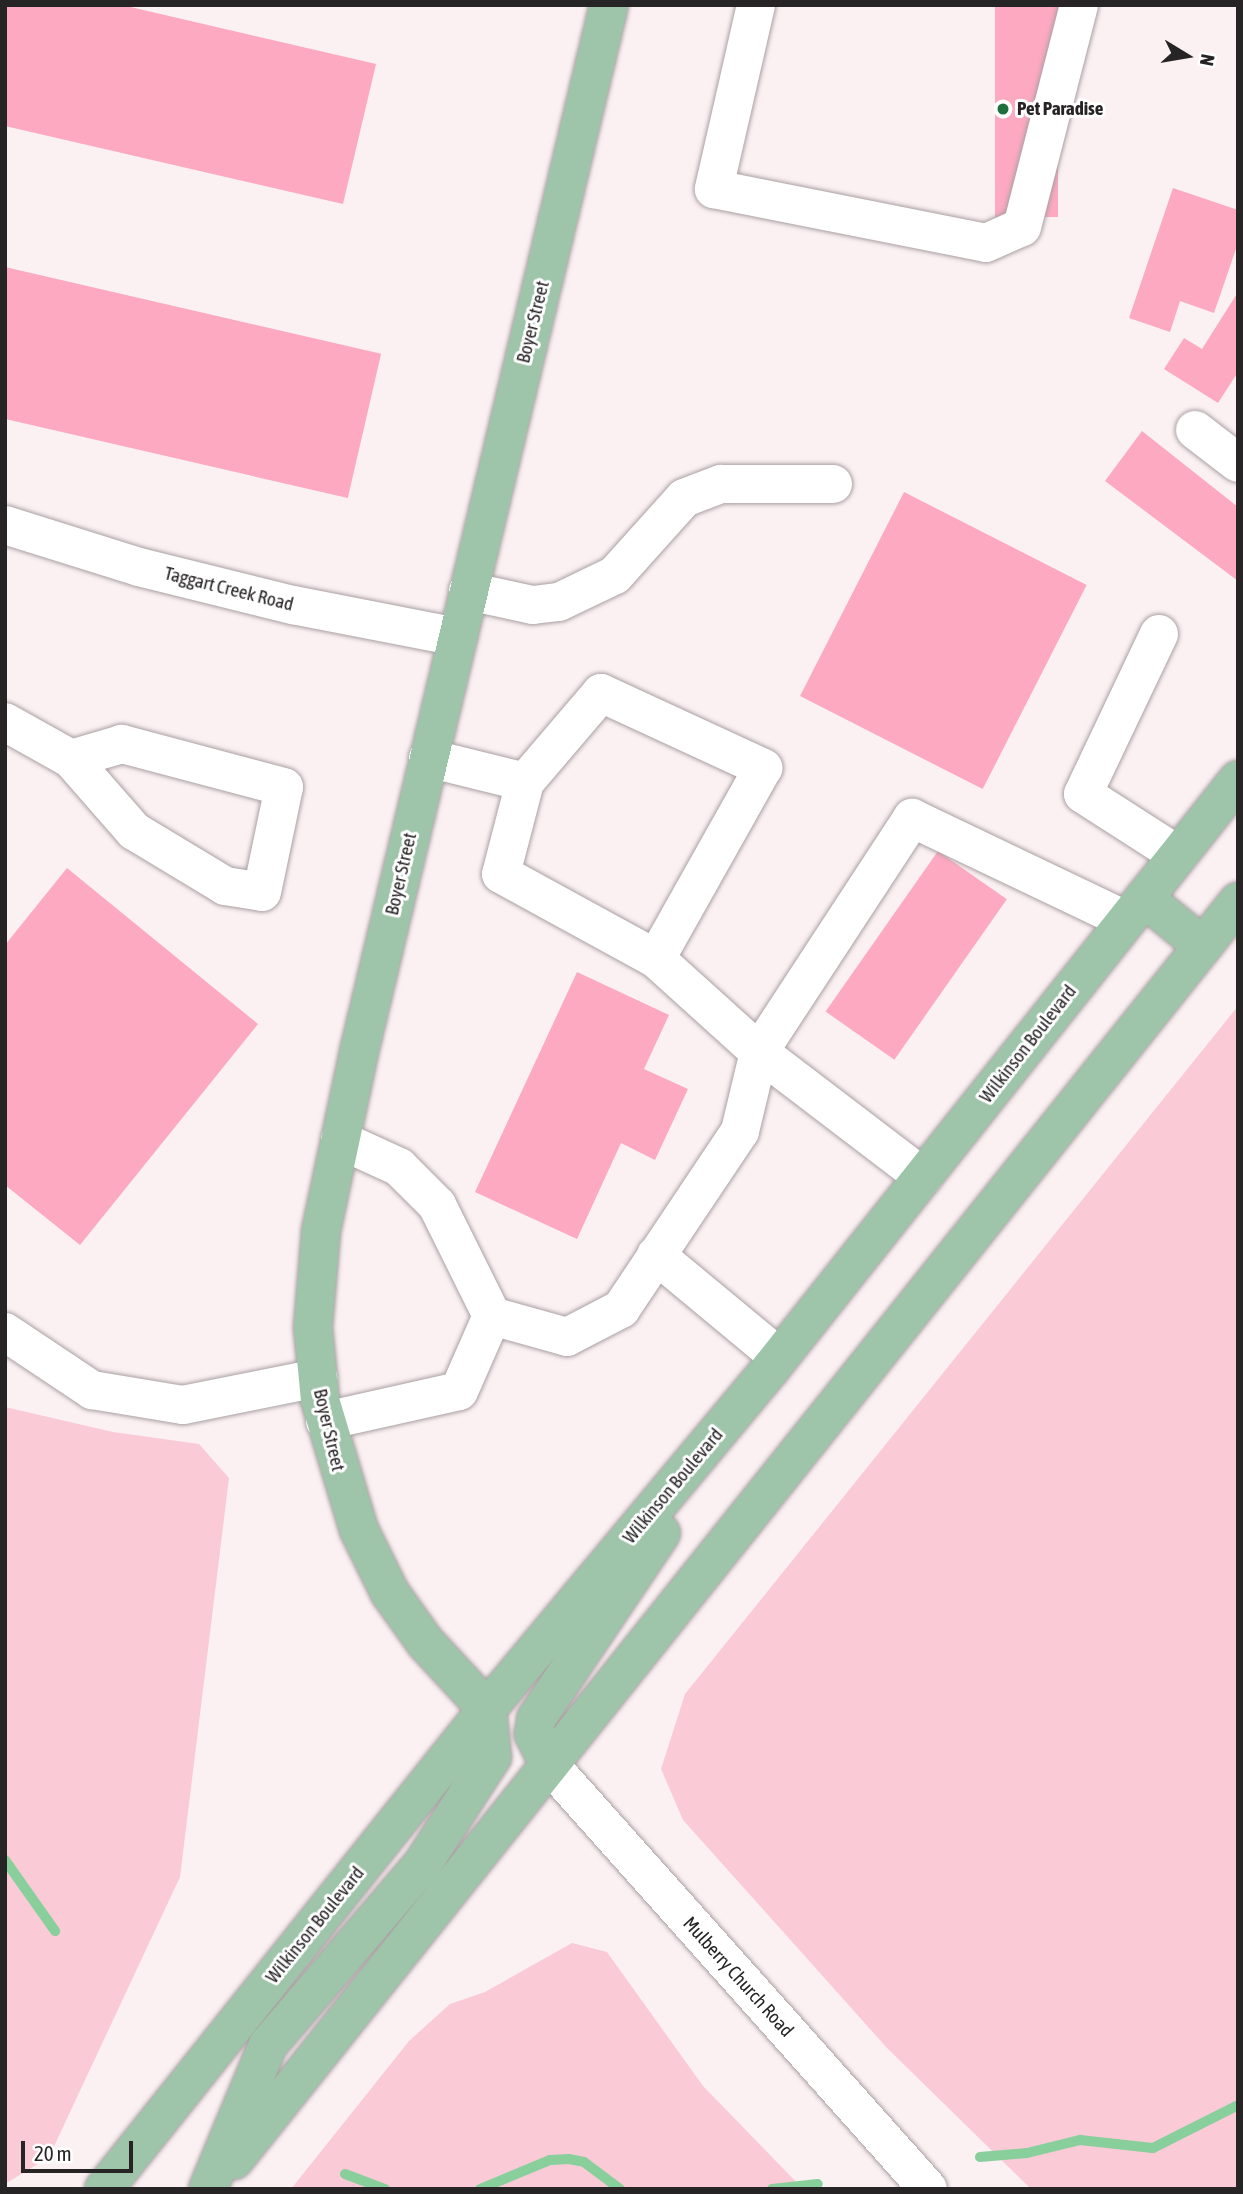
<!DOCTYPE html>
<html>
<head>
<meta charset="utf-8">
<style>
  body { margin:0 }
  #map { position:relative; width:1243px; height:2194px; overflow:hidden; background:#fbf1f3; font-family:"Asap Condensed",sans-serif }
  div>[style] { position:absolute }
  .green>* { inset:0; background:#facad7 }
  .stream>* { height:10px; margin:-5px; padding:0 5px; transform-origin:5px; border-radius:5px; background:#88cf9c }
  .building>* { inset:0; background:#fca9c1; transform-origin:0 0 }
  .roads { filter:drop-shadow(0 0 2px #aaa0a3) drop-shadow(0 0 2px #aaa0a3) }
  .minor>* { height:38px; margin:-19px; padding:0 19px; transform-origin:19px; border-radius:19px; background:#fff }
  .major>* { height:38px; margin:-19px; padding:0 19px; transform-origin:19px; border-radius:19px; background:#9ec4a9 }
  .dots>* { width:19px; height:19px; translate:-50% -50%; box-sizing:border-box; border:4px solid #fff; border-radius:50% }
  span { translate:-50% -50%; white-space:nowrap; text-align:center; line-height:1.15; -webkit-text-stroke:6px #fff; paint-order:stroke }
  .poi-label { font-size:19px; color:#272425; font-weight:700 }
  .left { translate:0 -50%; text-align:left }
  .street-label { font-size:19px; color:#272425 }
  .frame { position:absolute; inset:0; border:7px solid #272425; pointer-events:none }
  .north { position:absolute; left:1152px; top:21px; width:70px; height:70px; -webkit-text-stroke:5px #fff; paint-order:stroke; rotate:101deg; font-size:19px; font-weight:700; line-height:28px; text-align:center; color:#272425 }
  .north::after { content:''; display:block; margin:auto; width:24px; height:32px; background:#272425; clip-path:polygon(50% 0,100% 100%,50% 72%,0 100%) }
  .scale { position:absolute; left:21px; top:2141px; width:112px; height:32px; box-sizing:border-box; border:4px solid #272425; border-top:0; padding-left:9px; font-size:21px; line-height:24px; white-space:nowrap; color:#272425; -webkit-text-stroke:5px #fff; paint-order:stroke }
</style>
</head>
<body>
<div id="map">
  <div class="green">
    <i style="clip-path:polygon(1238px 1006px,1238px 2189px,1031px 2189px,887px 2048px,683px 1820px,661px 1769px,685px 1694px)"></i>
    <i style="clip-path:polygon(5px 1407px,113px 1432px,199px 1444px,229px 1478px,180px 1877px,49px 2157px,5px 2184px)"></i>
    <i style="clip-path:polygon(572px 1943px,607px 1952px,703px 2086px,803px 2189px,291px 2189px,409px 2041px,450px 2004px,485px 1992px)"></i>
  </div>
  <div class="stream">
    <i style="left:5px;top:1860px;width:87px;rotate:54.8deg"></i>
    <i style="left:980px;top:2157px;width:47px;rotate:-4.9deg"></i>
    <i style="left:1027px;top:2153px;width:55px;rotate:-13.8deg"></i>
    <i style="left:1080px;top:2140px;width:73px;rotate:6.3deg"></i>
    <i style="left:1153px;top:2148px;width:95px;rotate:-26.8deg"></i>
    <i style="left:345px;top:2174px;width:43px;rotate:20.6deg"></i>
    <i style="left:480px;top:2189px;width:76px;rotate:-22.5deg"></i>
    <i style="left:550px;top:2160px;width:19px;rotate:-3deg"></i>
    <i style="left:569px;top:2159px;width:15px;rotate:11deg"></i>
    <i style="left:584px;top:2162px;width:45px;rotate:36.9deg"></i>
    <i style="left:772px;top:2189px;width:46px;rotate:-6.2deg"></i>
  </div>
  <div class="building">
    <i style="clip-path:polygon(5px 5px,122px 5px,376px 64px,343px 204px,5px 126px)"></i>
    <i style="left:995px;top:5px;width:63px;height:212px"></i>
    <i style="clip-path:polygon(1173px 188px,1238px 210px,1238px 243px,1214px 313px,1180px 301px,1170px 332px,1129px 318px)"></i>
    <i style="left:5px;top:267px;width:386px;height:148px;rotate:13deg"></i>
    <i style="clip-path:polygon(1238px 292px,1238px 372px,1218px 403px,1164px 369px,1184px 338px,1202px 349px)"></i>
    <i style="clip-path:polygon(1142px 431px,1238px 507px,1238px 581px,1105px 481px)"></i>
    <i style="left:904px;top:492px;width:205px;height:229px;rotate:27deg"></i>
    <i style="left:938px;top:851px;width:84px;height:196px;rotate:35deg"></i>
    <i style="clip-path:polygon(67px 868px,258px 1024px,80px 1245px,5px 1185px,5px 945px)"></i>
    <i style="clip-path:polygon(577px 972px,669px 1015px,644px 1069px,688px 1089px,655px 1160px,621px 1143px,577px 1239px,475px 1192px)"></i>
  </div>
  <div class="roads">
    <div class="minor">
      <i style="left:756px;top:5px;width:189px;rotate:102.9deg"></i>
      <i style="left:714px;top:189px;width:277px;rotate:11.2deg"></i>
      <i style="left:986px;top:243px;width:39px;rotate:-24deg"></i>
      <i style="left:1022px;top:227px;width:229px;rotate:-75.6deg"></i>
      <i style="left:1195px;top:430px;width:54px;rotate:37.5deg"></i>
      <i style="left:5px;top:525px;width:140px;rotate:17.4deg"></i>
      <i style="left:139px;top:567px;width:159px;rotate:13.9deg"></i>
      <i style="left:293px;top:605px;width:167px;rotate:11deg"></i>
      <i style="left:468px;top:591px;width:66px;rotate:12.2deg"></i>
      <i style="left:533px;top:605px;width:26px;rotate:-7deg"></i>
      <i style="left:559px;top:602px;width:62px;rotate:-25.7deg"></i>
      <i style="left:615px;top:575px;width:103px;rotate:-48.1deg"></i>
      <i style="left:684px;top:498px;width:40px;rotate:-21deg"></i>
      <i style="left:721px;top:484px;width:112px"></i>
      <i style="left:1159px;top:634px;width:177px;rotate:115.4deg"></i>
      <i style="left:1083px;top:794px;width:113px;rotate:32.7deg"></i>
      <i style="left:5px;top:722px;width:76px;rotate:29.3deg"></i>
      <i style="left:71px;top:759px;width:96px;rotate:48.8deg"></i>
      <i style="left:134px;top:831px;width:106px;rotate:31.1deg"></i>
      <i style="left:225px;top:886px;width:37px;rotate:9deg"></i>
      <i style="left:262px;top:892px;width:107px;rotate:-78.2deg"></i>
      <i style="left:284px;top:787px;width:168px;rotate:-165.1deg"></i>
      <i style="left:122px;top:744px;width:53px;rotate:163.6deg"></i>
      <i style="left:428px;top:758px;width:100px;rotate:13.9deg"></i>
      <i style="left:525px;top:782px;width:117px;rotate:-49.5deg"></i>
      <i style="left:601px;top:693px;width:179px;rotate:24.8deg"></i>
      <i style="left:763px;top:768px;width:219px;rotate:119.3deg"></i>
      <i style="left:525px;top:782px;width:95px;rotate:104.6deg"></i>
      <i style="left:501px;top:874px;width:177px;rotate:28.7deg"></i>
      <i style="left:656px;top:959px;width:139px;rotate:42.1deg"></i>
      <i style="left:759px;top:1052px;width:206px;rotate:37.3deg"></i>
      <i style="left:340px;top:1140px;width:65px;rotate:24.6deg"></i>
      <i style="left:399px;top:1167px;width:54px;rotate:45deg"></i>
      <i style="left:437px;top:1205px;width:124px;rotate:63.6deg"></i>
      <i style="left:492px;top:1316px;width:78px;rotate:15.6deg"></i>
      <i style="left:567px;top:1337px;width:61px;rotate:-27.4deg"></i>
      <i style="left:621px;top:1309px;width:214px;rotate:-56.2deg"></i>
      <i style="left:740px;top:1131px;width:81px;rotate:-76.5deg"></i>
      <i style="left:759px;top:1052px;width:280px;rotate:-56.8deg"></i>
      <i style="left:912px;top:818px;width:237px;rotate:25.5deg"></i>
      <i style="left:656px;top:1255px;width:160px;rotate:39.7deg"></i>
      <i style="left:5px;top:1332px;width:105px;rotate:33.7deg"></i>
      <i style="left:92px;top:1390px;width:92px;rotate:9.4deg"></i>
      <i style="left:183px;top:1405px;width:138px;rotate:-11.3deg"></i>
      <i style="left:325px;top:1421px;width:137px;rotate:-12.6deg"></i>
      <i style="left:459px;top:1391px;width:82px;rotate:-66.3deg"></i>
      <i style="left:549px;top:1764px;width:569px;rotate:48.27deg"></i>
    </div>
    <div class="major">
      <i style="left:1144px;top:898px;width:76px;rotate:39.1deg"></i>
      <i style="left:549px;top:1764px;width:34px;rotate:-117deg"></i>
      <i style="left:534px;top:1734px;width:15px;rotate:-82deg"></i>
      <i style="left:536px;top:1719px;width:224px;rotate:-56.1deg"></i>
      <i style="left:234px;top:2160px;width:1610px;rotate:-51.41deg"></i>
      <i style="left:104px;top:2189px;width:614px;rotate:-51.41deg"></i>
      <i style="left:487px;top:1709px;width:444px;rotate:-50.2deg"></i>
      <i style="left:771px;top:1368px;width:751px;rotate:-51.54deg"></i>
      <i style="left:208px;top:2189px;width:156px;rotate:-67.4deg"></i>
      <i style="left:268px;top:2045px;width:237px;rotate:-49.5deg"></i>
      <i style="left:422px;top:1865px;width:129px;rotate:-57.1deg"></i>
      <i style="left:492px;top:1757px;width:48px;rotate:-95.9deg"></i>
      <i style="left:487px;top:1709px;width:91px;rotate:-132.8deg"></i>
      <i style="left:425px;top:1642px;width:60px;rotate:-125.5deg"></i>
      <i style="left:390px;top:1593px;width:70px;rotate:-116.2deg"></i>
      <i style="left:359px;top:1530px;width:136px;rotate:-106.7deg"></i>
      <i style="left:320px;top:1400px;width:73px;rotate:-95.5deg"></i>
      <i style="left:313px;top:1327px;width:96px;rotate:-85.2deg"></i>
      <i style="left:321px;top:1231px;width:183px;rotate:-78deg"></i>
      <i style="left:359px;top:1052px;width:1076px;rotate:-76.57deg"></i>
    </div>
  </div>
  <div class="dots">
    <i style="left:1003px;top:109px;background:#1f6e3e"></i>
  </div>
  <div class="poi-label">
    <span class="left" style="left:1017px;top:109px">Pet Paradise</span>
  </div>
  <div class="street-label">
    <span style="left:533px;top:322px;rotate:-76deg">Boyer Street</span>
    <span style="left:229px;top:589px;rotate:14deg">Taggart Creek Road</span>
    <span style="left:401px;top:874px;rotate:-77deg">Boyer Street</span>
    <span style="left:1028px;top:1044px;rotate:-52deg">Wilkinson Boulevard</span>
    <span style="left:329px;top:1430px;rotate:77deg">Boyer Street</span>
    <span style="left:673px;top:1486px;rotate:-50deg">Wilkinson Boulevard</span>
    <span style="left:315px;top:1925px;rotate:-51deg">Wilkinson Boulevard</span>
    <span style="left:738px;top:1977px;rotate:48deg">Mulberry Church Road</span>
  </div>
  <div class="frame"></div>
  <div class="north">N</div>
  <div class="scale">20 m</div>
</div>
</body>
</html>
